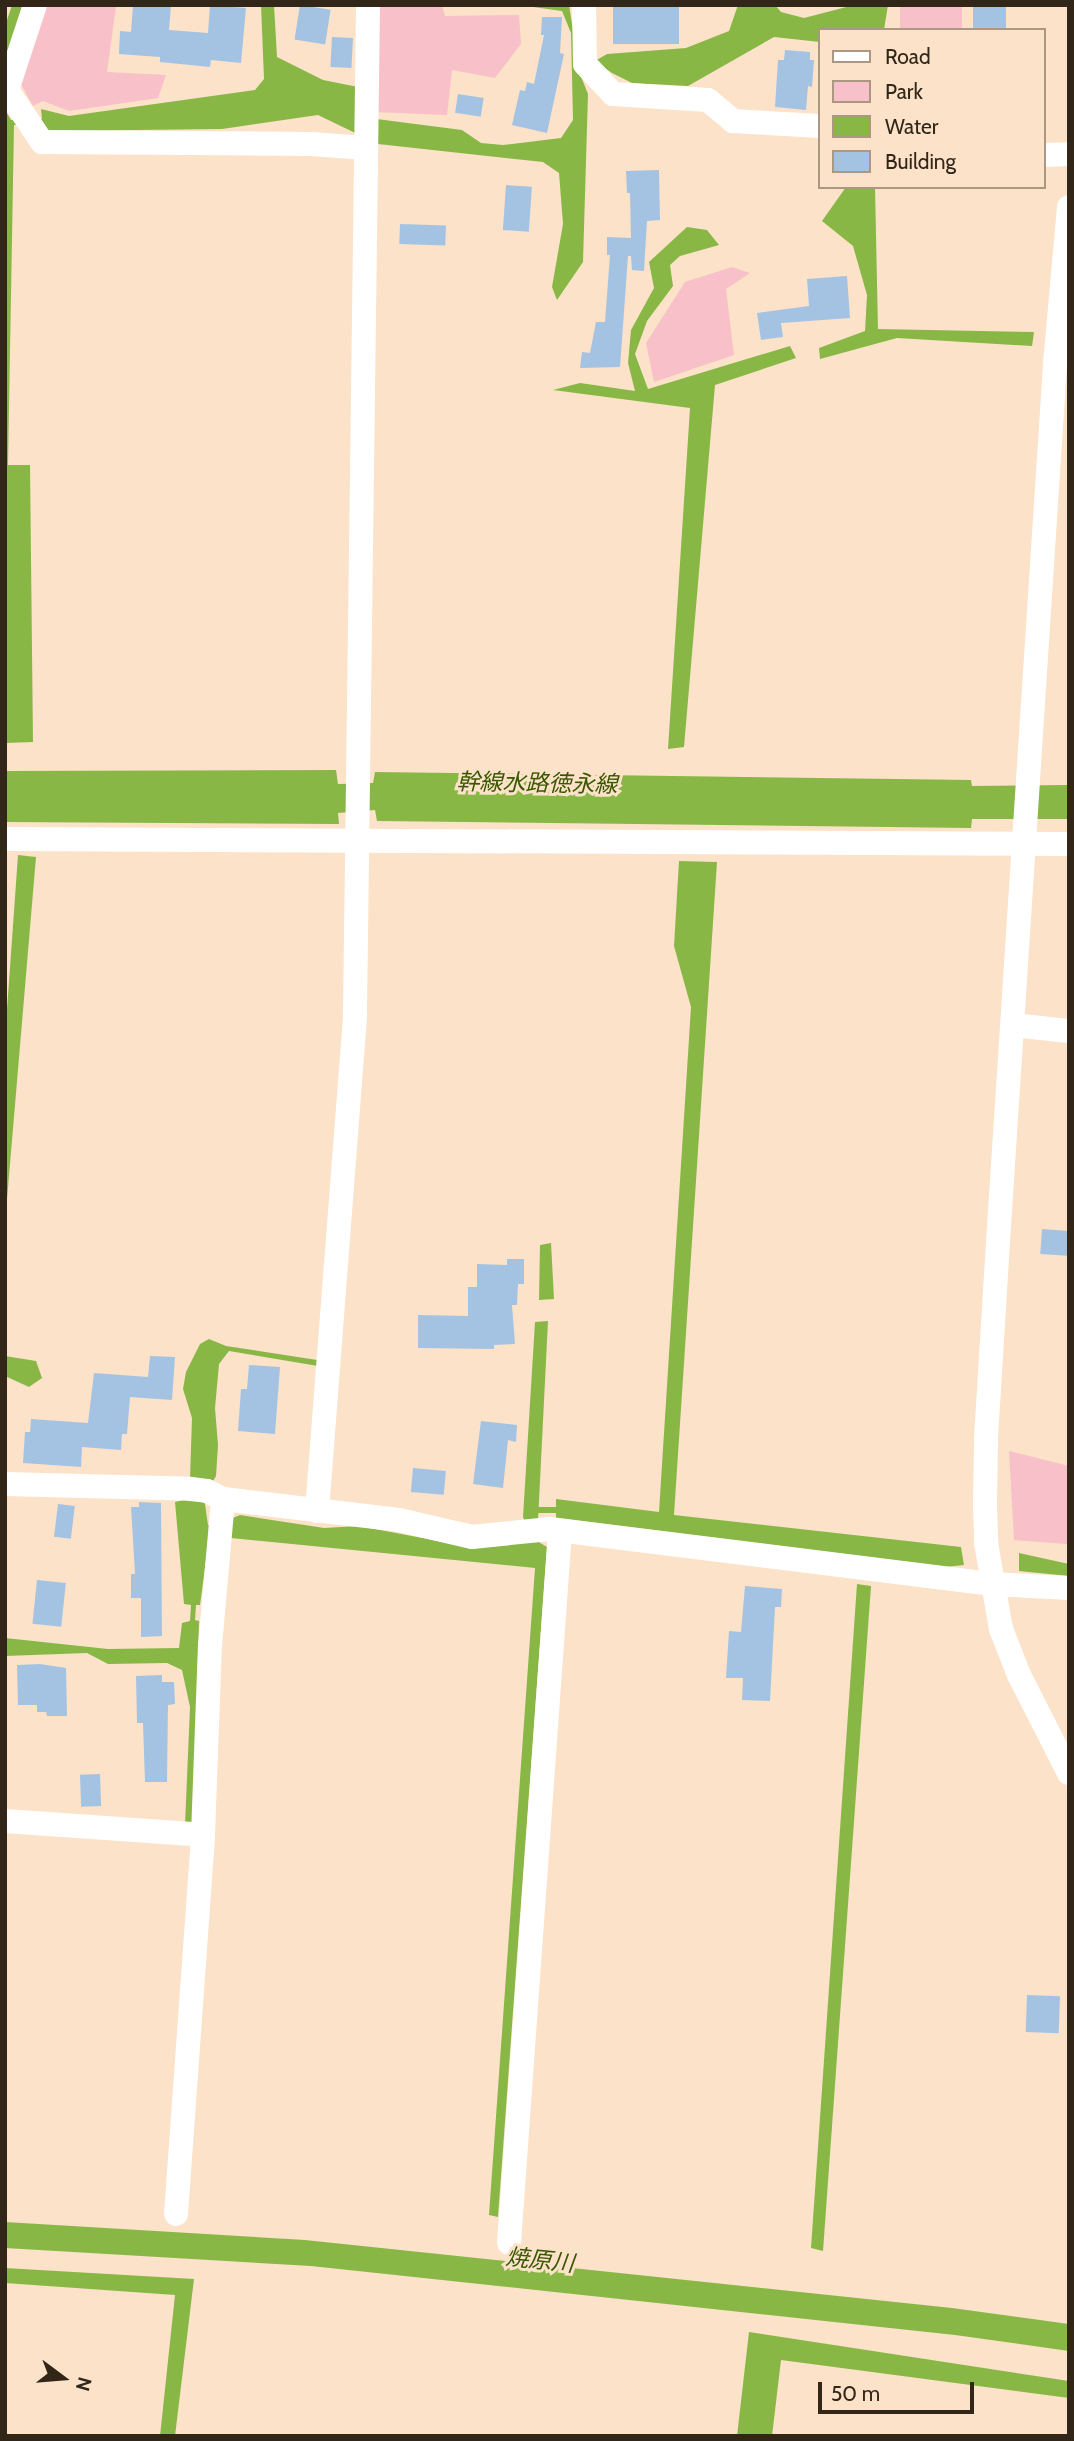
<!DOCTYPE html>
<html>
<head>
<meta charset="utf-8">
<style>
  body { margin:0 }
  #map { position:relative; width:1074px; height:2441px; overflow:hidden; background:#fbe2c8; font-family:Cabin,"Noto Sans JP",sans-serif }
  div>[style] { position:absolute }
  .green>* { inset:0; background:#f8c0c8; transform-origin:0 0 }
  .water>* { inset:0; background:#88b746 }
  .stream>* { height:6px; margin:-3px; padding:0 3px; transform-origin:3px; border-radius:3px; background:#88b746 }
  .building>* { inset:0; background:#a4c3e3; transform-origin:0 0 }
  .minor>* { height:24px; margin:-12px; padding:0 12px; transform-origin:12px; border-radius:12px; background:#fff }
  span { translate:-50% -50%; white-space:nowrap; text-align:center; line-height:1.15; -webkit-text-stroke:6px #fbe2c8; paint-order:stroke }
  .water-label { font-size:23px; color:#395601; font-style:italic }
  .frame { position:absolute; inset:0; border:7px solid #322619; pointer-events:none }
  .legend { position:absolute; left:818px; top:28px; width:228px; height:161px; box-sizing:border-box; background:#fbe2c8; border:2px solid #ab9782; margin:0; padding:9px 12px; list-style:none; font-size:21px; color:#322619 }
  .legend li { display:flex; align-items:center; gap:14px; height:35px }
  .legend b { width:35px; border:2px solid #ab9782 }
  .north { position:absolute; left:28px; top:2343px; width:70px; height:70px; -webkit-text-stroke:5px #fbe2c8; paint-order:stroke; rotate:106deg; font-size:19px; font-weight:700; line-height:28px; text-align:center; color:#322619 }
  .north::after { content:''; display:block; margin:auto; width:24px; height:32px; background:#322619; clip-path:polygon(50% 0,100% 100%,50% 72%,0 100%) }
  .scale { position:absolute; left:818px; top:2382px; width:156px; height:32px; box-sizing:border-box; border:4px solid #322619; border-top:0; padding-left:9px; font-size:21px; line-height:24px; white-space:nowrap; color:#322619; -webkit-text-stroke:5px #fbe2c8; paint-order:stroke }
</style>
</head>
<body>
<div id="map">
  <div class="green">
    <i style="clip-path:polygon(44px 5px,116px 6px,107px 72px,166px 75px,158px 98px,69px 111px,43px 101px,33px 106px,18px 79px)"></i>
    <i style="clip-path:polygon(376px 5px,442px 5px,445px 16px,519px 15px,521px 44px,495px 78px,452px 70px,447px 115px,374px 112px)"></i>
    <i style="left:900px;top:5px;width:62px;height:25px"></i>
    <i style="clip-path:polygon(732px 267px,750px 273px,726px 289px,734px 355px,654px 382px,646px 343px,685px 282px)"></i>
    <i style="clip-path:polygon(1009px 1451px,1069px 1466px,1067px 1544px,1014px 1540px)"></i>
  </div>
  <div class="water">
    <i style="clip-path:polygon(12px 5px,24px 5px,5px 65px,5px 26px)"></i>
    <i style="clip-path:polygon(261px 5px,274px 5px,277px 57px,323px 80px,358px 87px,361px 117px,462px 130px,481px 143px,503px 145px,561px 138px,573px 120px,571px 33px,562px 11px,519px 5px,569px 5px,580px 74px,588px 94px,583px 262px,557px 300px,552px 287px,563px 224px,559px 173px,543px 162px,378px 144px,318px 115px,222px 129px,48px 131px,43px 124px,14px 125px,8px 465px,30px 465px,33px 742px,5px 743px,5px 110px,11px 120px,42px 119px,41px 109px,69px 116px,255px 90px,264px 79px)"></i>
    <i style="clip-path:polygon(738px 5px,775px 5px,781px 12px,804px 18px,854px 5px,888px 5px,884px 30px,820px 30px,820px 42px,774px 37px,688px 86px,632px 83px,612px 73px,595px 61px,607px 54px,686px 48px,729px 31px)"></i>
    <i style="clip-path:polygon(846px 187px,875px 187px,878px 329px,1034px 332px,1032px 346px,897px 338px,820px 359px,819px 348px,865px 331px,867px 295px,853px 246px,822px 221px)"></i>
    <i style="clip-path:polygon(687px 227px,707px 230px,719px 245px,680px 256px,670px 265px,673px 286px,647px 321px,635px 354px,648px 389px,790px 346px,796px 358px,715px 385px,684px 747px,668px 749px,690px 408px,553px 390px,580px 383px,635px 391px,628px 363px,631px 330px,654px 288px,649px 262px)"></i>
    <i style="clip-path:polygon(336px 770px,338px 784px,373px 783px,375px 772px,971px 780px,972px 786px,1069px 785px,1069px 819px,972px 819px,971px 828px,377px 821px,375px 810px,338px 813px,339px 824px,5px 822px,5px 771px)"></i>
    <i style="clip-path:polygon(18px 855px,36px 857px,5px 1223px,5px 1038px)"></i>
    <i style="clip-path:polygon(679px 861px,717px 862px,674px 1515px,961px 1547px,964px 1565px,945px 1567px,556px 1518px,556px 1499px,659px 1512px,691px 1007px,674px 946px)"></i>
    <i style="clip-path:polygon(551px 1243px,554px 1299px,539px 1300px,540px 1245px)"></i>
    <i style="clip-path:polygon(548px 1321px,537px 1541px,547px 1547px,498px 2217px,489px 2215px,535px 1568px,231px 1538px,210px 1530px,200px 1605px,196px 1605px,195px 1620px,199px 1621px,194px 1821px,185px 1825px,190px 1707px,182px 1670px,167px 1663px,108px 1664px,87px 1653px,5px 1656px,5px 1638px,108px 1649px,179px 1648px,182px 1623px,190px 1621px,191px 1605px,184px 1604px,175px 1502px,196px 1497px,190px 1479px,192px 1418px,183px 1389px,186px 1372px,200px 1344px,209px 1339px,226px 1346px,317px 1360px,318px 1366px,229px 1351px,219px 1364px,215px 1408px,218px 1445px,216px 1476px,204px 1497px,208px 1525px,230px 1525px,230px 1519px,240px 1515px,324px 1528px,359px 1526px,470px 1547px,527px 1526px,523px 1517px,535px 1322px)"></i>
    <i style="clip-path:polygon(5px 1356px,36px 1361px,42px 1378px,29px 1387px,5px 1376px)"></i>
    <i style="clip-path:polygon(1019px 1553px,1069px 1564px,1069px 1576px,1019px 1571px)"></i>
    <i style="clip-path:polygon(857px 1584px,871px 1586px,823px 2251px,811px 2248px)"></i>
    <i style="clip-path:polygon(5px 2222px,305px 2240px,952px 2308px,1069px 2324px,1069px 2351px,955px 2335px,311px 2266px,5px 2248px)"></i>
    <i style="clip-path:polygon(5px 2268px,194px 2279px,175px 2436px,160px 2436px,175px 2295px,5px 2283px)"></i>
    <i style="clip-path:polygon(749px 2332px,1069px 2381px,1069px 2398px,781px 2360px,772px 2436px,737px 2436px)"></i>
  </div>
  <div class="stream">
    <i style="left:533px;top:1510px;width:32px"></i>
  </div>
  <div class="building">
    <i style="clip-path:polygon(133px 5px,171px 5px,169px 30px,208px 33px,210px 5px,246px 8px,241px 63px,211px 60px,210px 67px,160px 62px,160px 57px,119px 54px,120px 31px,131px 32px)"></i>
    <i style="left:300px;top:5px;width:31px;height:35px;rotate:9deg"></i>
    <i style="left:613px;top:5px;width:66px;height:39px"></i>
    <i style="left:973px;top:5px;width:33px;height:25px"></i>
    <i style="clip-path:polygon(542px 17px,562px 17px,560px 53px,564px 54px,547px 133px,512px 125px,520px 90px,525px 91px,527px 82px,534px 84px,544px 35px,541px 35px)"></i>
    <i style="left:332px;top:37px;width:21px;height:30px;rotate:3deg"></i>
    <i style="clip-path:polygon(785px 50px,810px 52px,810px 60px,814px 60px,812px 87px,808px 86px,806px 110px,775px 107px,778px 60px,784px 60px)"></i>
    <i style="left:458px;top:94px;width:26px;height:19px;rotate:9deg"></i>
    <i style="clip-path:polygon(659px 170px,660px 220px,647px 221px,644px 271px,632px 270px,631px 256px,628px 256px,620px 367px,580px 368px,582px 352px,590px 353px,596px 322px,605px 322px,610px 255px,607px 255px,607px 237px,631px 238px,630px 193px,627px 193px,626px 171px)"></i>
    <i style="left:506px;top:185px;width:26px;height:45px;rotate:4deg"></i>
    <i style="left:400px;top:224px;width:46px;height:20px;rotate:2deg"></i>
    <i style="clip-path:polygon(847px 276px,850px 318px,781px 323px,783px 337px,761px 340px,757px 313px,809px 306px,807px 279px)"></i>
    <i style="left:1042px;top:1229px;width:27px;height:25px;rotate:4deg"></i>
    <i style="clip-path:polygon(507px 1259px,524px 1259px,524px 1284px,518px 1284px,517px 1305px,512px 1305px,515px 1344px,494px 1345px,494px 1349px,418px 1348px,418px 1315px,468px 1316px,468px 1287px,477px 1287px,477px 1264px,507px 1265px)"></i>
    <i style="clip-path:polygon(150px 1356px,175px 1357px,172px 1400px,130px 1397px,127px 1434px,122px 1434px,121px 1450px,82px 1447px,81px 1467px,23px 1463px,25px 1432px,30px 1432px,31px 1419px,88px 1423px,94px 1373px,148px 1377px)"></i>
    <i style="clip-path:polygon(249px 1365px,280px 1367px,275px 1434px,238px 1431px,241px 1389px,247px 1389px)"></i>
    <i style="clip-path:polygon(481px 1421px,517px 1425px,516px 1442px,508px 1440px,503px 1488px,473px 1484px)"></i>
    <i style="left:413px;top:1468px;width:33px;height:24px;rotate:5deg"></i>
    <i style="clip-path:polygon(139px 1502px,161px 1503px,162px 1636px,141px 1637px,141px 1598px,131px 1598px,131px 1574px,135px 1574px,131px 1507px,139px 1507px)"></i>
    <i style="left:58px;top:1504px;width:17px;height:33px;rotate:7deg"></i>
    <i style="left:37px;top:1580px;width:29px;height:44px;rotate:6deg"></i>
    <i style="clip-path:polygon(745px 1586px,782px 1589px,781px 1607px,775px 1607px,770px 1701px,742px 1700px,743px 1678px,726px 1678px,729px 1631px,741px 1632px)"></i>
    <i style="clip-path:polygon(40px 1664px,66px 1668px,67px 1716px,47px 1716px,46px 1712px,37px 1712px,37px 1705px,18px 1705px,17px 1665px)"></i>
    <i style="clip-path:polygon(162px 1675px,162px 1682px,174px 1682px,175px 1704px,168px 1705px,167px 1782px,145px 1782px,143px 1723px,137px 1723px,136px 1676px)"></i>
    <i style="left:100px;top:1774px;width:32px;height:20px;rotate:88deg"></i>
    <i style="left:1027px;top:1995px;width:33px;height:37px;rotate:2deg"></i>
  </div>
  <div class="minor">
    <i style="left:584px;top:5px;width:59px;rotate:89deg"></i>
    <i style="left:585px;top:64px;width:41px;rotate:47deg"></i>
    <i style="left:613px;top:94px;width:95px;rotate:3.6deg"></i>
    <i style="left:708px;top:100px;width:33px;rotate:40deg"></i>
    <i style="left:733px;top:121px;width:87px;rotate:3.3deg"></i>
    <i style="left:7px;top:90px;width:63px;rotate:56.1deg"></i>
    <i style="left:42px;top:142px;width:270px;rotate:0.4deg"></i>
    <i style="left:312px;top:144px;width:53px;rotate:4.3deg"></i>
    <i style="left:7px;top:90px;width:89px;rotate:-71.8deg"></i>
    <i style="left:1044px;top:155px;width:25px;rotate:-2deg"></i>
    <i style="left:1069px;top:207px;width:159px;rotate:95.1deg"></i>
    <i style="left:1055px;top:365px;width:879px;rotate:93.72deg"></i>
    <i style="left:998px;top:1242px;width:198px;rotate:93.5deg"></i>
    <i style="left:986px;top:1440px;width:66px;rotate:90.9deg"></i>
    <i style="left:985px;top:1506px;width:37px;rotate:88deg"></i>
    <i style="left:986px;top:1543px;width:87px;rotate:80.1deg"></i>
    <i style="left:1001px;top:1629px;width:49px;rotate:68.6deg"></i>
    <i style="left:1019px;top:1675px;width:110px;rotate:63deg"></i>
    <i style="left:5px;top:839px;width:1064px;rotate:0.27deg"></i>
    <i style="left:1013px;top:1025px;width:56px;rotate:6.1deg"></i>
    <i style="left:5px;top:1484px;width:186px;rotate:1.5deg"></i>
    <i style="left:191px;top:1489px;width:16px;rotate:7deg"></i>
    <i style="left:207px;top:1491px;width:18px;rotate:27deg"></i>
    <i style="left:223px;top:1499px;width:177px;rotate:6.8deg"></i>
    <i style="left:399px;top:1520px;width:75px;rotate:13.1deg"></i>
    <i style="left:472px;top:1537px;width:78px;rotate:-5.9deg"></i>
    <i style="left:550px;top:1529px;width:446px;rotate:7.1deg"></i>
    <i style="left:993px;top:1584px;width:76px;rotate:3deg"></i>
    <i style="left:317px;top:1511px;width:499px;rotate:-85.6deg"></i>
    <i style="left:355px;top:1013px;width:1008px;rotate:-89.26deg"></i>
    <i style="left:5px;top:1821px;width:198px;rotate:4deg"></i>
    <i style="left:176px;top:2214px;width:380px;rotate:-85.9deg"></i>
    <i style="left:203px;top:1835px;width:189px;rotate:-87.9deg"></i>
    <i style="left:210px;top:1646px;width:148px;rotate:-84.9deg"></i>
    <i style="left:509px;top:2243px;width:714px;rotate:-85.9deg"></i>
  </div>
  <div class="water-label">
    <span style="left:537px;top:783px;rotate:1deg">幹線水路徳永線</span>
    <span style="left:540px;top:2260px;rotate:6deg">焼原川</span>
  </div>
  <div class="frame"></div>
  <ul class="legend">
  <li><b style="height:9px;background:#fff"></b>Road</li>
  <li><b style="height:19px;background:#f8c0c8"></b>Park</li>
  <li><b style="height:19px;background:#88b746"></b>Water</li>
  <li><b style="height:19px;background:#a4c3e3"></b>Building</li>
  </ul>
  <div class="north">N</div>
  <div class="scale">50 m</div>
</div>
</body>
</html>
